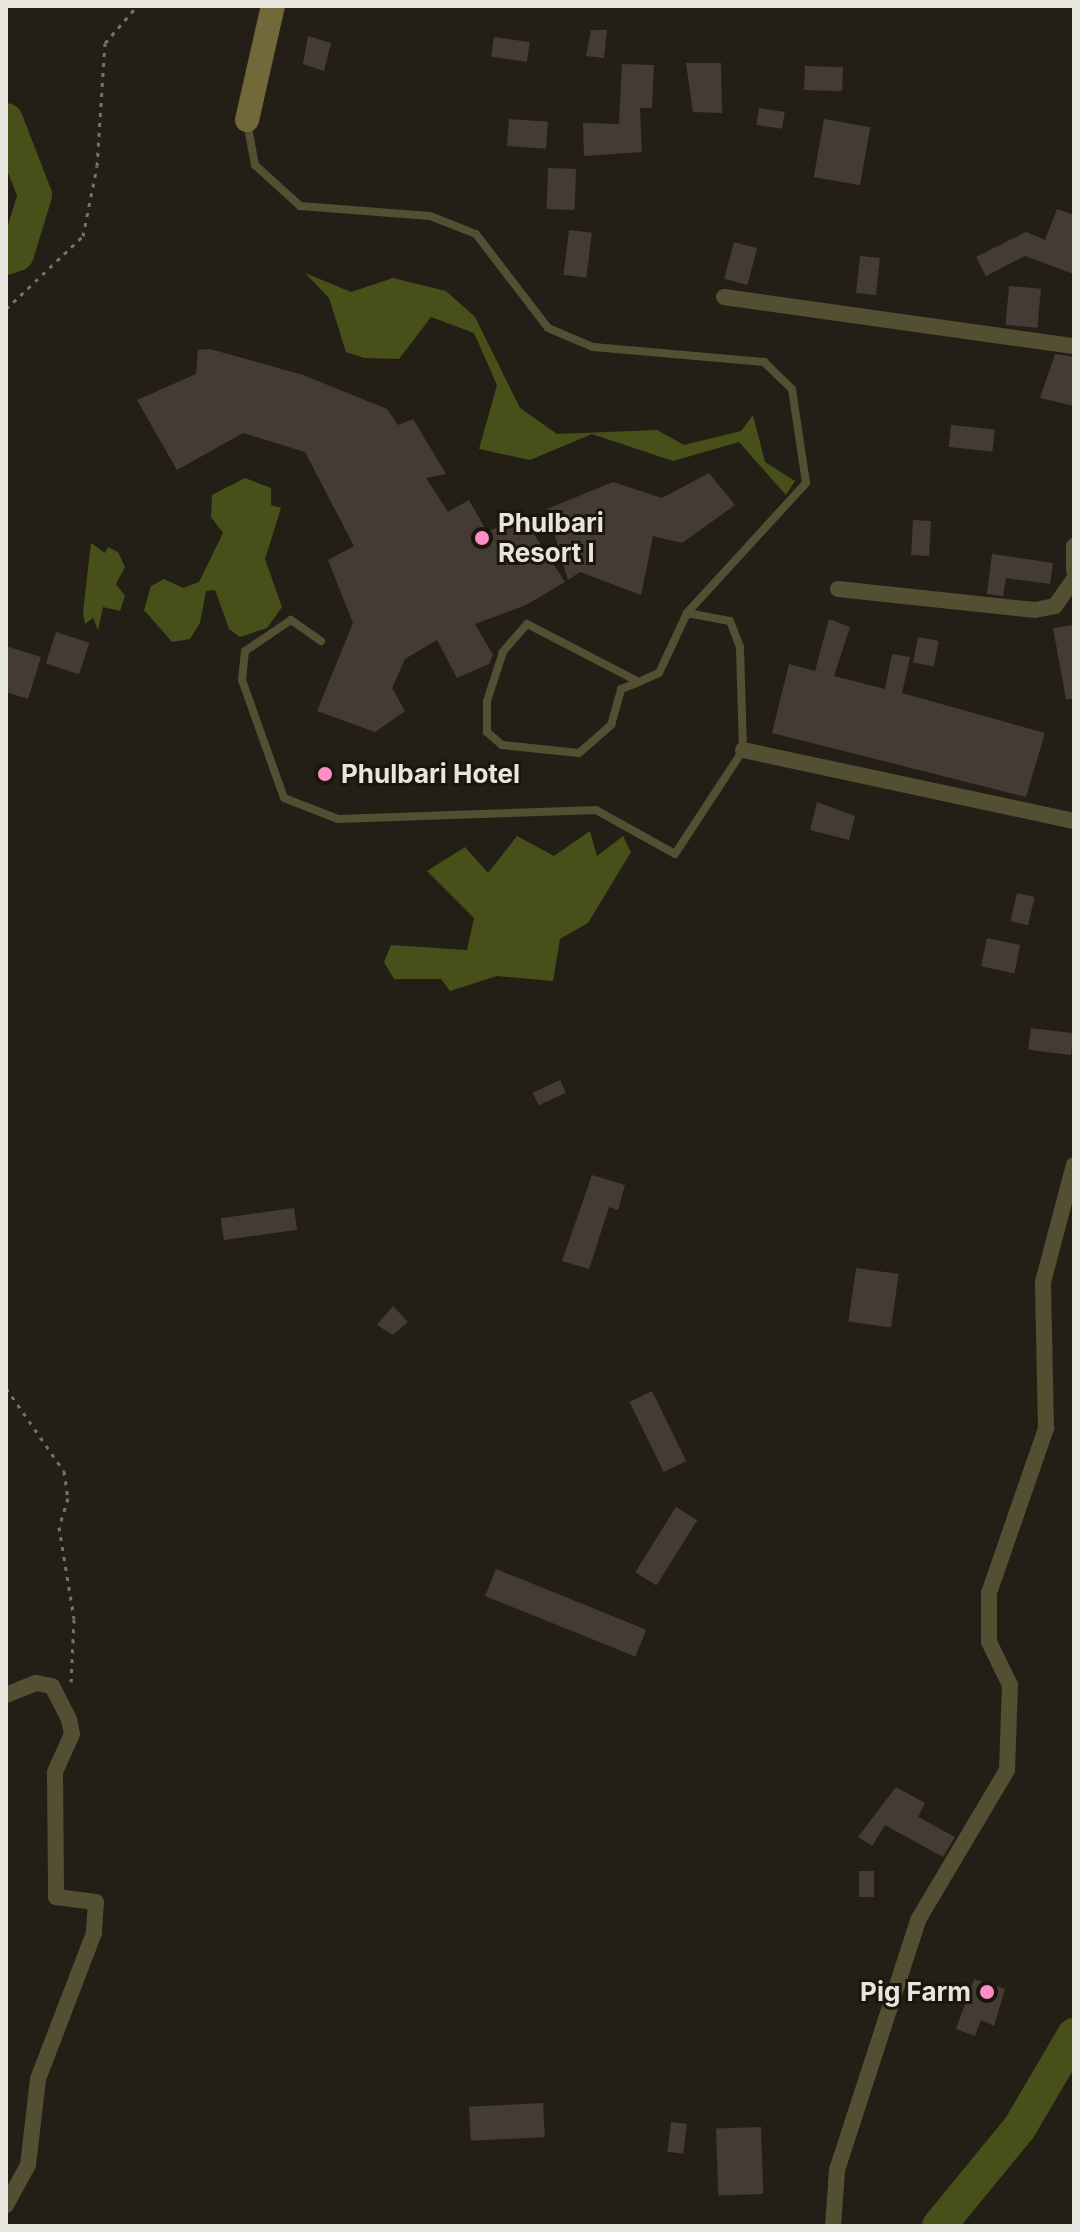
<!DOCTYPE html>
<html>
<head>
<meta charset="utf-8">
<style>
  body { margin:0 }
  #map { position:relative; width:1080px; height:2232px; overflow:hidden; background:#241f16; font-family:Inter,sans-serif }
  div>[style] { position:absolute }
  .water>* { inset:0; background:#465018 }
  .river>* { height:34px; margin:-17px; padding:0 17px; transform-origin:17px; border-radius:17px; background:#465018 }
  .building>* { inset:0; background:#443c34; transform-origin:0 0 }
  .path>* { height:3px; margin-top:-1.5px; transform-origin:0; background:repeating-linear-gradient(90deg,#76726a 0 4px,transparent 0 10px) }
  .service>* { height:8px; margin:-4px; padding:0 4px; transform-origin:4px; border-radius:4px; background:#534f32 }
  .minor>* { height:16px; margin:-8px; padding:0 8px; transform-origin:8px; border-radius:8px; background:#534f32 }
  .secondary>* { height:24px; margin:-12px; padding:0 12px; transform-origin:12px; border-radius:12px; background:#716939 }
  .dots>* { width:22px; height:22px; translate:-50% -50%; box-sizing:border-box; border:4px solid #1a160d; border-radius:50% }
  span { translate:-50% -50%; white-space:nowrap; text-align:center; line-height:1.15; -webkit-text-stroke:6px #1a160d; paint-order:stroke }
  .poi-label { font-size:26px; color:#e8e5df; font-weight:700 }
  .left { translate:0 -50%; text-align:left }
  .right { translate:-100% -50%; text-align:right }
  .frame { position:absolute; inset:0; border:8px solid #e8e5df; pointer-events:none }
</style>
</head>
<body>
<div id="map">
  <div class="water">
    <i style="clip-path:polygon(305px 273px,351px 292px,393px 278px,446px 291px,475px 317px,520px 408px,557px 434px,657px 430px,684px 445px,741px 431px,753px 415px,765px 462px,795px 481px,786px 495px,739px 442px,673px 461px,592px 434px,530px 460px,479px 449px,497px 385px,474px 333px,431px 317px,399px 359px,364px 358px,346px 352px,329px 298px)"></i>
    <i style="clip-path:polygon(245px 478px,271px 488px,271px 505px,281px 508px,265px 559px,282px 607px,267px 628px,240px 637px,229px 629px,215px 590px,206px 591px,200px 623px,190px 639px,172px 642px,144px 610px,151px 586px,164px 579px,183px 588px,199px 582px,223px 533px,211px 517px,212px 495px)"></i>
    <i style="clip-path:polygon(91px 543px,105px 553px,108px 547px,118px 552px,125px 567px,116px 584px,125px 596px,120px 611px,103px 607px,98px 630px,93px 618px,85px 624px,83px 612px)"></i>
    <i style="clip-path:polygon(590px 831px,597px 856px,623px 836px,631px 852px,588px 923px,560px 939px,553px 981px,497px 976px,450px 991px,441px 979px,394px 979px,384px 962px,391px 945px,467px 950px,474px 918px,427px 871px,465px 847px,488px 873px,517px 836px,554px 856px)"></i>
  </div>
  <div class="river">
    <i style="left:6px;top:120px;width:80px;rotate:68.9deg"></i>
    <i style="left:35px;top:195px;width:62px;rotate:107deg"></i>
    <i style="left:17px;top:254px;width:12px;rotate:160deg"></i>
    <i style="left:939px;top:2226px;width:128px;rotate:-50.7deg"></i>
    <i style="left:1020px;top:2127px;width:107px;rotate:-59.6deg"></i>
  </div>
  <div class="building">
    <i style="clip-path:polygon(591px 30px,607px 30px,604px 58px,586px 56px)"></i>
    <i style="clip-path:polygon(308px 36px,331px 43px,324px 71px,303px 64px)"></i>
    <i style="left:494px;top:37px;width:36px;height:20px;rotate:8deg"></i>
    <i style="clip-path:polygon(686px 63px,721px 63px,722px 113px,693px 112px)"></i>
    <i style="clip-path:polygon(622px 64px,654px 65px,652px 108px,640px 108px,642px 152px,584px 156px,583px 123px,619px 124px)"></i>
    <i style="left:805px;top:66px;width:38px;height:24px;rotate:2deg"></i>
    <i style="left:759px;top:108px;width:26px;height:17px;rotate:9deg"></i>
    <i style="left:509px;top:119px;width:39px;height:27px;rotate:4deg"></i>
    <i style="left:824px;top:119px;width:47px;height:59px;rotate:10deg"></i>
    <i style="left:548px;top:168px;width:28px;height:41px;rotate:2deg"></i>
    <i style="clip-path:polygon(1057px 209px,1074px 215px,1074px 274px,1025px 256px,986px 276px,976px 257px,1026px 232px,1045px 240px)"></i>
    <i style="left:569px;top:230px;width:23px;height:45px;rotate:7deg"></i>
    <i style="left:734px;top:242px;width:24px;height:38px;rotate:15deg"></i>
    <i style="left:860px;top:256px;width:20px;height:37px;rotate:6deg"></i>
    <i style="left:1009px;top:286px;width:32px;height:39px;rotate:5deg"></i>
    <i style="clip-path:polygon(210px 349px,303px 375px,387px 409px,398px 425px,413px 419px,446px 474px,426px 478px,448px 512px,469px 500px,487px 532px,522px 516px,565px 582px,526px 605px,475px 624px,493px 655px,489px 664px,457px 678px,437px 640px,405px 659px,392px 688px,405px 711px,375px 732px,317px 711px,353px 623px,328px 560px,354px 546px,305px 452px,243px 433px,177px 470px,137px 400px,196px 374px,198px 350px)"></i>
    <i style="clip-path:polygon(1055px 354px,1074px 357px,1074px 406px,1040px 398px)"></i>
    <i style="left:951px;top:425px;width:44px;height:22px;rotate:6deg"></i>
    <i style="clip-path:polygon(709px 473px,735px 505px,682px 543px,653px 536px,641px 595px,580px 572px,568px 580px,547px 509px,613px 482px,662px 498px)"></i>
    <i style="left:913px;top:520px;width:18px;height:35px;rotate:3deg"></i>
    <i style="clip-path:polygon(992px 554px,1053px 563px,1050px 584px,1006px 578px,1003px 596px,987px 594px)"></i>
    <i style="clip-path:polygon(829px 619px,850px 627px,834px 676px,885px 689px,892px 654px,910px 657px,902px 693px,1045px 733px,1026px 797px,772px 733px,789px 664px,815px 671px)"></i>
    <i style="clip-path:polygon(1074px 625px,1074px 699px,1066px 699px,1053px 628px)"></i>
    <i style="left:56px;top:632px;width:35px;height:33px;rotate:18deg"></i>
    <i style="left:918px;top:637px;width:21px;height:26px;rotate:11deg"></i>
    <i style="clip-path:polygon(6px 646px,41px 657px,28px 699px,6px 692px)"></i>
    <i style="clip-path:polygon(817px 802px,855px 816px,849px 840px,810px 830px)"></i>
    <i style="left:1017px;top:893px;width:18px;height:29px;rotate:13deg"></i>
    <i style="left:987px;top:938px;width:34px;height:29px;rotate:12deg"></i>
    <i style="left:1031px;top:1028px;width:43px;height:22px;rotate:7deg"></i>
    <i style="left:560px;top:1080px;width:14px;height:30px;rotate:65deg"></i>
    <i style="clip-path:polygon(592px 1175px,625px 1185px,618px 1210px,609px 1207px,589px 1269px,562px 1261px)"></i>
    <i style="left:294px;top:1208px;width:22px;height:74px;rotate:82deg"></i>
    <i style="left:856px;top:1268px;width:43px;height:54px;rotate:8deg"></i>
    <i style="clip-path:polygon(393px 1306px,408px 1322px,393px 1335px,377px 1325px)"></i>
    <i style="left:652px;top:1391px;width:78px;height:25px;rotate:64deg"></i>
    <i style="left:676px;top:1507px;width:25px;height:77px;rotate:32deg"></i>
    <i style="left:496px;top:1569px;width:162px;height:29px;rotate:22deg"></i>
    <i style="clip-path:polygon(896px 1787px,925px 1803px,918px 1817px,955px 1837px,943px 1857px,885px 1825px,872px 1846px,858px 1837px)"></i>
    <i style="left:859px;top:1871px;width:15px;height:26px"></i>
    <i style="clip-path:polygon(974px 1979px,1005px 1989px,994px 2026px,981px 2020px,975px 2036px,956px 2029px)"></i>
    <i style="left:543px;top:2103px;width:34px;height:74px;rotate:87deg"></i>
    <i style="left:671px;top:2122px;width:16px;height:30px;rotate:7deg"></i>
    <i style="left:761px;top:2127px;width:67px;height:45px;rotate:88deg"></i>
  </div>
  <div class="path">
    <i style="left:6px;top:309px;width:106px;rotate:-43.5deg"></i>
    <i style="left:83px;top:236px;width:71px;rotate:-78.7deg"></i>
    <i style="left:97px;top:166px;width:123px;rotate:-86.3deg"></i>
    <i style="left:105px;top:43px;width:49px;rotate:-49.1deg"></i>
    <i style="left:6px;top:1388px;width:101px;rotate:55.1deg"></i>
    <i style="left:64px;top:1471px;width:27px;rotate:82deg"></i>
    <i style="left:68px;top:1498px;width:30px;rotate:107deg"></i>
    <i style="left:59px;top:1527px;width:93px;rotate:80.7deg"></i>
    <i style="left:74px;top:1619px;width:63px;rotate:92.7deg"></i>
  </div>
  <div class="service">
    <i style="left:247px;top:122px;width:44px;rotate:79.5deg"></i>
    <i style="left:255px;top:165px;width:61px;rotate:42.3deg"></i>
    <i style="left:300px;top:206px;width:130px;rotate:4.4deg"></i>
    <i style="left:430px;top:216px;width:49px;rotate:21.4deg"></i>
    <i style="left:476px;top:234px;width:118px;rotate:52.5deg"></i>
    <i style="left:548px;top:328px;width:49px;rotate:22.9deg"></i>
    <i style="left:593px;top:347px;width:172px;rotate:5deg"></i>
    <i style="left:764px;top:362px;width:39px;rotate:44deg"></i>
    <i style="left:792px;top:389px;width:95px;rotate:81.5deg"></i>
    <i style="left:806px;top:483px;width:176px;rotate:132.5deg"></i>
    <i style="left:687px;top:613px;width:66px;rotate:115deg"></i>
    <i style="left:659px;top:673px;width:22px;rotate:156deg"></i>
    <i style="left:639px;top:682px;width:126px;rotate:-152.6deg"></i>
    <i style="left:527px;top:624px;width:37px;rotate:131deg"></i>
    <i style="left:503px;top:652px;width:52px;rotate:108.1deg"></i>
    <i style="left:487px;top:701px;width:31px;rotate:90deg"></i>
    <i style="left:487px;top:732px;width:20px;rotate:41deg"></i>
    <i style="left:502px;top:745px;width:77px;rotate:5.9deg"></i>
    <i style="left:579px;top:753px;width:43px;rotate:-41.2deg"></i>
    <i style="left:611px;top:725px;width:37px;rotate:-74deg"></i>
    <i style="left:621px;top:689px;width:19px;rotate:-21deg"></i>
    <i style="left:321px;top:641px;width:37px;rotate:-145deg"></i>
    <i style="left:291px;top:620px;width:55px;rotate:146deg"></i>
    <i style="left:245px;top:651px;width:29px;rotate:96deg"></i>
    <i style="left:242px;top:680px;width:125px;rotate:70.4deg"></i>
    <i style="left:284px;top:798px;width:58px;rotate:21.3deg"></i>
    <i style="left:338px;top:819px;width:258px;rotate:-2deg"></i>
    <i style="left:596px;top:810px;width:90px;rotate:29.1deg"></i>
    <i style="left:675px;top:854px;width:124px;rotate:-56.8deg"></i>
    <i style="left:743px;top:750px;width:103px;rotate:-91.7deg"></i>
    <i style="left:740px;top:647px;width:28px;rotate:-111deg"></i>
    <i style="left:730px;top:621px;width:44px;rotate:-169.5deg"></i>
  </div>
  <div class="minor">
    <i style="left:724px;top:297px;width:353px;rotate:8deg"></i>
    <i style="left:1074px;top:546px;width:24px;rotate:90deg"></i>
    <i style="left:838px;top:589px;width:198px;rotate:6.1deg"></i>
    <i style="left:1035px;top:610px;width:20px;rotate:-11deg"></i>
    <i style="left:1055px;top:606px;width:33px;rotate:-55deg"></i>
    <i style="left:743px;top:750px;width:339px;rotate:12.1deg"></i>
    <i style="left:6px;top:1695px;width:32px;rotate:-22deg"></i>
    <i style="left:36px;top:1683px;width:16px;rotate:11deg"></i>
    <i style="left:52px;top:1686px;width:37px;rotate:63deg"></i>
    <i style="left:69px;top:1719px;width:15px;rotate:79deg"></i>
    <i style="left:72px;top:1734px;width:42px;rotate:114.1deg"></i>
    <i style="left:55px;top:1772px;width:125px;rotate:89.5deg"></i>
    <i style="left:56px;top:1897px;width:40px;rotate:7.1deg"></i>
    <i style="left:96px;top:1902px;width:31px;rotate:94deg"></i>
    <i style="left:94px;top:1933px;width:156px;rotate:111deg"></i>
    <i style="left:38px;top:2079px;width:87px;rotate:96.6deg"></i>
    <i style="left:28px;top:2165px;width:46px;rotate:118.8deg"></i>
    <i style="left:833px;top:2226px;width:56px;rotate:-85.9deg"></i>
    <i style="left:837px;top:2170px;width:263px;rotate:-72deg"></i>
    <i style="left:918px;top:1920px;width:174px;rotate:-59.3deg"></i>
    <i style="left:1007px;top:1770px;width:85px;rotate:-88deg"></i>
    <i style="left:1010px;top:1685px;width:48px;rotate:-116deg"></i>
    <i style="left:989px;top:1642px;width:49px;rotate:-90deg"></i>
    <i style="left:989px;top:1593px;width:175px;rotate:-70.9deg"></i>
    <i style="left:1046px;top:1428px;width:146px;rotate:-91.2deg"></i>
    <i style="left:1043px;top:1282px;width:121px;rotate:-75.2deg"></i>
  </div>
  <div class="secondary">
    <i style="left:247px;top:120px;width:117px;rotate:-77.2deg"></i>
  </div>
  <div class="dots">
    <i style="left:482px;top:538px;background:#fb8fc5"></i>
    <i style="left:325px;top:774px;background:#fb8fc5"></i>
    <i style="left:987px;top:1992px;background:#fb8fc5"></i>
  </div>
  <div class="poi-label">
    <span class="left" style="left:498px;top:538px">Phulbari<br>Resort l</span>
    <span class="left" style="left:341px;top:774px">Phulbari Hotel</span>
    <span class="right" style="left:971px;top:1992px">Pig Farm</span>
  </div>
  <div class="frame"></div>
</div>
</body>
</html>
